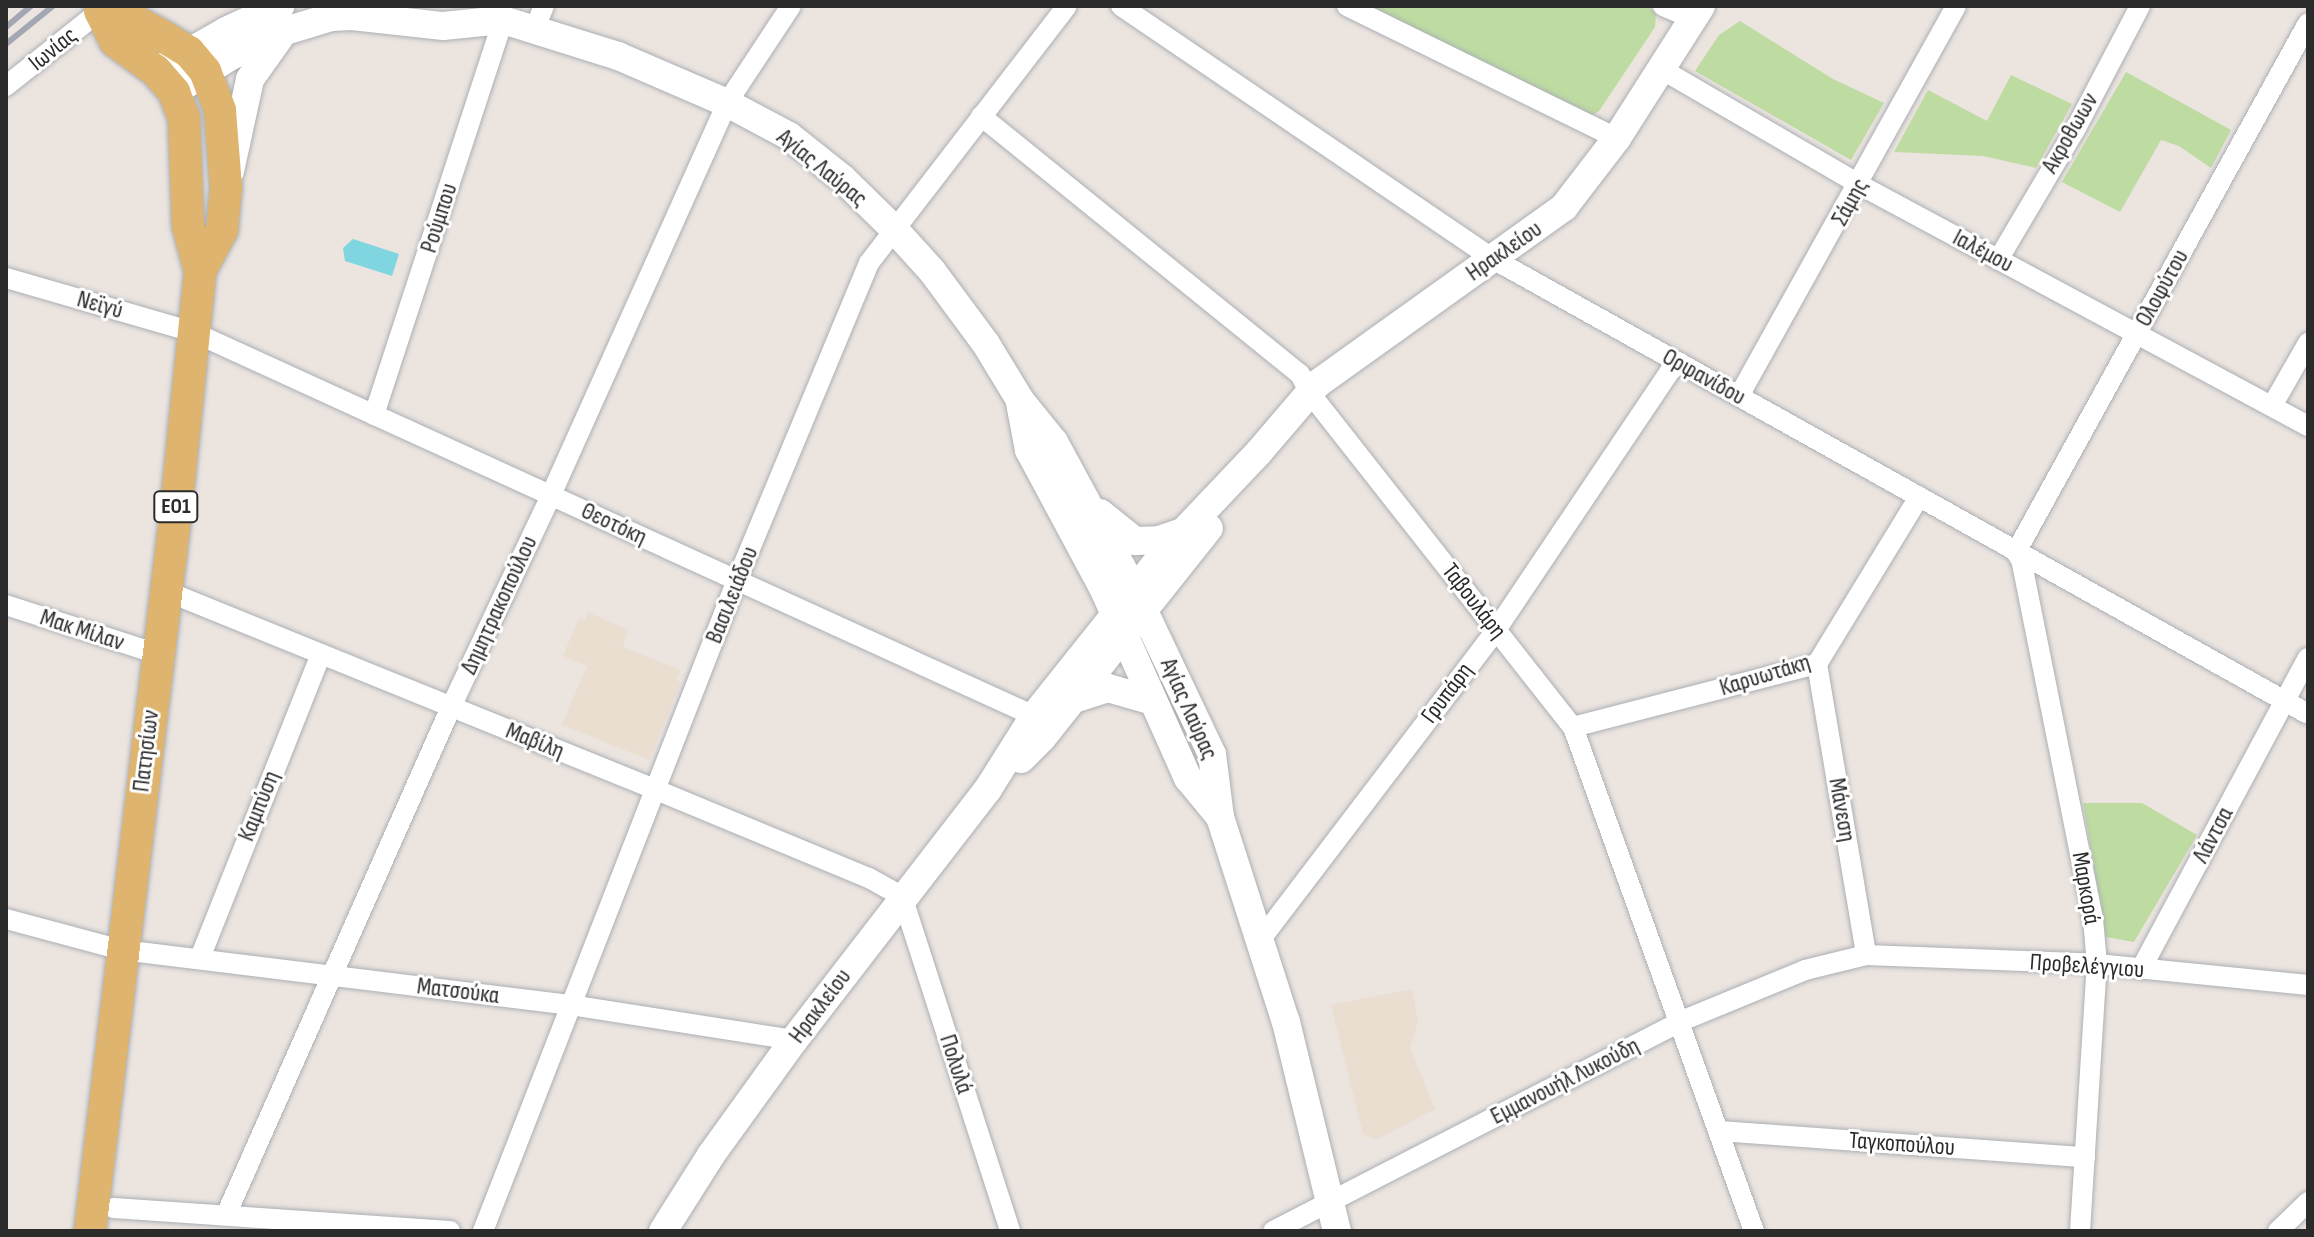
<!DOCTYPE html>
<html>
<head>
<meta charset="utf-8">
<style>
  body { margin:0 }
  #map { position:relative; width:2314px; height:1237px; overflow:hidden; background:#ebe4df; font-family:"Sofia Sans Condensed",sans-serif }
  div>[style] { position:absolute }
  .education>* { inset:0; background:#eaded0 }
  .green>* { inset:0; background:#bedba2 }
  .water>* { inset:0; background:#7fd5e0 }
  .roads { filter:drop-shadow(0 0 2px #abafb5) drop-shadow(0 0 2px #abafb5) }
  .street>* { height:20px; margin:-10px; padding:0 10px; transform-origin:10px; border-radius:10px; background:#fff }
  .secondary>* { height:28px; margin:-14px; padding:0 14px; transform-origin:14px; border-radius:14px; background:#fff }
  .primary>* { height:32px; margin:-16px; padding:0 16px; transform-origin:16px; border-radius:16px; background:#dfb46f }
  .rail>* { height:6px; margin:-3px; padding:0 3px; transform-origin:3px; border-radius:3px; background:#a2a7b3 }
  span { translate:-50% -50%; white-space:nowrap; text-align:center; line-height:1.15; -webkit-text-stroke:6px #fff; paint-order:stroke }
  .shield-label span { padding:2px 6px; background:#fff; border:2px solid; border-radius:6px; -webkit-text-stroke-width:0 }
  .shield-label { font-size:22px; color:#2b2b2b; font-weight:700 }
  .street-label { font-size:24px; color:#2b2b2b }
  .frame { position:absolute; inset:0; border:8px solid #2b2b2b; pointer-events:none }
</style>
</head>
<body>
<div id="map">
  <div class="education">
    <i style="clip-path:polygon(588px 612px,628px 630px,623px 647px,680px 670px,676px 680px,681px 682px,649px 760px,562px 725px,587px 666px,563px 656px,579px 618px,585px 620px)"></i>
    <i style="clip-path:polygon(1412px 989px,1418px 1022px,1410px 1048px,1435px 1109px,1376px 1140px,1363px 1134px,1331px 1005px)"></i>
  </div>
  <div class="green">
    <i style="clip-path:polygon(1333px 6px,1647px 6px,1656px 13px,1655px 27px,1599px 111px,1579px 123px)"></i>
    <i style="clip-path:polygon(1740px 21px,1833px 79px,1884px 103px,1851px 160px,1695px 71px,1719px 35px)"></i>
    <i style="clip-path:polygon(2126px 72px,2231px 130px,2211px 168px,2179px 146px,2161px 140px,2120px 212px,2062px 182px)"></i>
    <i style="clip-path:polygon(2011px 75px,2072px 104px,2036px 168px,1983px 156px,1894px 152px,1928px 90px,1987px 121px)"></i>
    <i style="clip-path:polygon(2083px 803px,2142px 803px,2197px 835px,2134px 942px,2106px 937px)"></i>
  </div>
  <div class="water">
    <i style="clip-path:polygon(353px 239px,399px 254px,392px 276px,345px 261px,343px 248px)"></i>
  </div>
  <div class="roads">
    <div class="street">
      <i style="left:1121px;top:6px;width:450px;rotate:34.2deg"></i>
      <i style="left:1493px;top:259px;width:933px;rotate:29.17deg"></i>
      <i style="left:1347px;top:6px;width:301px;rotate:26.1deg"></i>
      <i style="left:1663px;top:6px;width:33px;rotate:23deg"></i>
      <i style="left:535px;top:28px;width:24px;rotate:-68deg"></i>
      <i style="left:1661px;top:69px;width:230px;rotate:30.2deg"></i>
      <i style="left:1860px;top:185px;width:509px;rotate:28.28deg"></i>
      <i style="left:6px;top:86px;width:120px;rotate:-38.6deg"></i>
      <i style="left:981px;top:116px;width:410px;rotate:39deg"></i>
      <i style="left:1300px;top:374px;width:20px;rotate:63deg"></i>
      <i style="left:1309px;top:392px;width:427px;rotate:51.8deg"></i>
      <i style="left:1573px;top:727px;width:536px;rotate:70.25deg"></i>
      <i style="left:1998px;top:260px;width:151px;rotate:-59.4deg"></i>
      <i style="left:2075px;top:130px;width:140px;rotate:-62.3deg"></i>
      <i style="left:6px;top:278px;width:195px;rotate:16.1deg"></i>
      <i style="left:193px;top:332px;width:925px;rotate:24.54deg"></i>
      <i style="left:1739px;top:396px;width:446px;rotate:-60.9deg"></i>
      <i style="left:2272px;top:406px;width:73px;rotate:-60.3deg"></i>
      <i style="left:374px;top:415px;width:416px;rotate:-71.9deg"></i>
      <i style="left:166px;top:591px;width:527px;rotate:22.08deg"></i>
      <i style="left:654px;top:789px;width:233px;rotate:22.5deg"></i>
      <i style="left:869px;top:878px;width:38px;rotate:29deg"></i>
      <i style="left:902px;top:896px;width:352px;rotate:72.1deg"></i>
      <i style="left:6px;top:605px;width:160px;rotate:17.9deg"></i>
      <i style="left:1817px;top:664px;width:295px;rotate:80.4deg"></i>
      <i style="left:1573px;top:727px;width:252px;rotate:-14.5deg"></i>
      <i style="left:1817px;top:664px;width:196px;rotate:-58.6deg"></i>
      <i style="left:6px;top:919px;width:120px;rotate:15deg"></i>
      <i style="left:122px;top:950px;width:451px;rotate:7deg"></i>
      <i style="left:570px;top:1005px;width:227px;rotate:8.9deg"></i>
      <i style="left:1261px;top:939px;width:388px;rotate:-52.7deg"></i>
      <i style="left:1496px;top:630px;width:312px;rotate:-56.1deg"></i>
      <i style="left:1670px;top:371px;width:13px;rotate:-39deg"></i>
      <i style="left:200px;top:958px;width:327px;rotate:-68.3deg"></i>
      <i style="left:2141px;top:969px;width:353px;rotate:-61.8deg"></i>
      <i style="left:1719px;top:1131px;width:367px;rotate:4.1deg"></i>
      <i style="left:113px;top:1208px;width:338px;rotate:3.9deg"></i>
      <i style="left:226px;top:1215px;width:556px;rotate:-66.11deg"></i>
      <i style="left:451px;top:707px;width:234px;rotate:-64.7deg"></i>
      <i style="left:551px;top:495px;width:430px;rotate:-65.8deg"></i>
      <i style="left:727px;top:103px;width:116px;rotate:-56.6deg"></i>
      <i style="left:483px;top:1231px;width:699px;rotate:-68.69deg"></i>
      <i style="left:737px;top:580px;width:343px;rotate:-67.4deg"></i>
      <i style="left:869px;top:263px;width:324px;rotate:-52.4deg"></i>
      <i style="left:1273px;top:1231px;width:457px;rotate:-27.2deg"></i>
      <i style="left:1679px;top:1022px;width:136px;rotate:-22.4deg"></i>
      <i style="left:1805px;top:970px;width:63px;rotate:-13.8deg"></i>
      <i style="left:1866px;top:955px;width:231px;rotate:2.2deg"></i>
      <i style="left:2097px;top:964px;width:212px;rotate:5.7deg"></i>
      <i style="left:2080px;top:1231px;width:268px;rotate:-86.4deg"></i>
      <i style="left:2097px;top:964px;width:45px;rotate:-95.1deg"></i>
      <i style="left:2093px;top:919px;width:366px;rotate:-101.3deg"></i>
      <i style="left:2021px;top:560px;width:9px;rotate:-122deg"></i>
      <i style="left:2016px;top:552px;width:604px;rotate:-61.1deg"></i>
      <i style="left:2278px;top:1231px;width:42px;rotate:-44deg"></i>
    </div>
    <div class="secondary">
      <i style="left:156px;top:71px;width:81px;rotate:-29.7deg"></i>
      <i style="left:226px;top:31px;width:60px;rotate:-24.8deg"></i>
      <i style="left:174px;top:92px;width:67px;rotate:-32.3deg"></i>
      <i style="left:231px;top:56px;width:60px;rotate:-24.8deg"></i>
      <i style="left:285px;top:31px;width:48px;rotate:-16.9deg"></i>
      <i style="left:331px;top:17px;width:21px;rotate:-3deg"></i>
      <i style="left:352px;top:16px;width:92px;rotate:6.3deg"></i>
      <i style="left:443px;top:26px;width:60px;rotate:-5.7deg"></i>
      <i style="left:503px;top:20px;width:121px;rotate:17.4deg"></i>
      <i style="left:618px;top:56px;width:119px;rotate:23.3deg"></i>
      <i style="left:727px;top:103px;width:70px;rotate:28deg"></i>
      <i style="left:789px;top:136px;width:69px;rotate:38.5deg"></i>
      <i style="left:843px;top:179px;width:70px;rotate:44.4deg"></i>
      <i style="left:893px;top:228px;width:58px;rotate:47.8deg"></i>
      <i style="left:932px;top:271px;width:91px;rotate:53.5deg"></i>
      <i style="left:986px;top:344px;width:66px;rotate:58.7deg"></i>
      <i style="left:1020px;top:400px;width:54px;rotate:51deg"></i>
      <i style="left:1054px;top:442px;width:168px;rotate:61.6deg"></i>
      <i style="left:1134px;top:590px;width:182px;rotate:64.6deg"></i>
      <i style="left:1212px;top:754px;width:64px;rotate:82.8deg"></i>
      <i style="left:1220px;top:817px;width:215px;rotate:72.2deg"></i>
      <i style="left:1286px;top:1022px;width:215px;rotate:76.3deg"></i>
      <i style="left:230px;top:171px;width:94px;rotate:-77.7deg"></i>
      <i style="left:250px;top:79px;width:52px;rotate:-54.5deg"></i>
      <i style="left:1020px;top:403px;width:48px;rotate:79.2deg"></i>
      <i style="left:1029px;top:450px;width:161px;rotate:61.8deg"></i>
      <i style="left:1105px;top:592px;width:204px;rotate:66deg"></i>
      <i style="left:1188px;top:778px;width:50px;rotate:50.6deg"></i>
      <i style="left:1100px;top:513px;width:45px;rotate:38.7deg"></i>
      <i style="left:1135px;top:541px;width:24px;rotate:-2deg"></i>
      <i style="left:1159px;top:540px;width:24px;rotate:-19deg"></i>
      <i style="left:1074px;top:699px;width:36px;rotate:-18deg"></i>
      <i style="left:1108px;top:688px;width:47px;rotate:16.1deg"></i>
      <i style="left:1021px;top:759px;width:30px;rotate:-45deg"></i>
      <i style="left:1042px;top:738px;width:268px;rotate:-51.5deg"></i>
      <i style="left:663px;top:1231px;width:90px;rotate:-57.7deg"></i>
      <i style="left:711px;top:1155px;width:142px;rotate:-54.2deg"></i>
      <i style="left:794px;top:1040px;width:317px;rotate:-52.3deg"></i>
      <i style="left:988px;top:789px;width:86px;rotate:-57.8deg"></i>
      <i style="left:1034px;top:716px;width:216px;rotate:-51.4deg"></i>
      <i style="left:1169px;top:547px;width:131px;rotate:-46.5deg"></i>
      <i style="left:1259px;top:452px;width:89px;rotate:-49.5deg"></i>
      <i style="left:1317px;top:384px;width:304px;rotate:-35.6deg"></i>
      <i style="left:1564px;top:207px;width:87px;rotate:-52.5deg"></i>
      <i style="left:1617px;top:138px;width:156px;rotate:-57.5deg"></i>
    </div>
    <div class="primary">
      <i style="left:100px;top:11px;width:34px;rotate:63deg"></i>
      <i style="left:115px;top:41px;width:51px;rotate:36.2deg"></i>
      <i style="left:156px;top:71px;width:28px;rotate:49deg"></i>
      <i style="left:174px;top:92px;width:28px;rotate:69deg"></i>
      <i style="left:184px;top:118px;width:108px;rotate:87.9deg"></i>
      <i style="left:188px;top:226px;width:47px;rotate:75.1deg"></i>
      <i style="left:90px;top:1231px;width:717px;rotate:-83.19deg"></i>
      <i style="left:175px;top:519px;width:249px;rotate:-84.2deg"></i>
      <i style="left:200px;top:271px;width:47px;rotate:-61.8deg"></i>
      <i style="left:222px;top:230px;width:43px;rotate:-84.7deg"></i>
      <i style="left:226px;top:187px;width:77px;rotate:-94.5deg"></i>
      <i style="left:220px;top:110px;width:42px;rotate:-111deg"></i>
      <i style="left:205px;top:71px;width:25px;rotate:-130deg"></i>
      <i style="left:189px;top:52px;width:27px;rotate:-149deg"></i>
      <i style="left:166px;top:38px;width:46px;rotate:-151.2deg"></i>
      <i style="left:126px;top:16px;width:26px;rotate:-169deg"></i>
    </div>
  </div>
  <div class="rail">
    <i style="left:6px;top:27px;width:33px;rotate:-40deg"></i>
    <i style="left:6px;top:44px;width:60px;rotate:-39deg"></i>
  </div>
  <div class="shield-label">
    <span style="left:176px;top:507px">ΕΟ1</span>
  </div>
  <div class="street-label">
    <span style="left:53px;top:49px;rotate:-39deg">Ιωνίας</span>
    <span style="left:2070px;top:133px;rotate:-60deg">Ακροθωων</span>
    <span style="left:822px;top:168px;rotate:39deg">Αγίας Λαύρας</span>
    <span style="left:1850px;top:202px;rotate:-61deg">Σάμης</span>
    <span style="left:439px;top:218px;rotate:-72deg">Ρούμπου</span>
    <span style="left:1504px;top:251px;rotate:-35deg">Ηρακλείου</span>
    <span style="left:1983px;top:251px;rotate:28deg">Ιαλέμου</span>
    <span style="left:2162px;top:288px;rotate:-61deg">Ολοφύτου</span>
    <span style="left:100px;top:305px;rotate:16deg">Νεϊγύ</span>
    <span style="left:1704px;top:377px;rotate:29deg">Ορφανίδου</span>
    <span style="left:614px;top:524px;rotate:25deg">Θεοτόκη</span>
    <span style="left:732px;top:595px;rotate:-68deg">Βασιλειάδου</span>
    <span style="left:1474px;top:601px;rotate:52deg">Ταβουλάρη</span>
    <span style="left:499px;top:605px;rotate:-65deg">Δημητρακοπούλου</span>
    <span style="left:82px;top:630px;rotate:18deg">Μακ Μίλαν</span>
    <span style="left:1765px;top:675px;rotate:-17deg">Καρυωτάκη</span>
    <span style="left:1447px;top:693px;rotate:-53deg">Γρυπάρη</span>
    <span style="left:1189px;top:709px;rotate:66deg">Αγίας Λαύρας</span>
    <span style="left:535px;top:741px;rotate:22deg">Μαβίλη</span>
    <span style="left:146px;top:751px;rotate:-83deg">Πατησίων</span>
    <span style="left:259px;top:806px;rotate:-68deg">Καμπύση</span>
    <span style="left:1842px;top:810px;rotate:80deg">Μάνεση</span>
    <span style="left:2213px;top:835px;rotate:-62deg">Λάντσα</span>
    <span style="left:2086px;top:888px;rotate:80deg">Μαρκορά</span>
    <span style="left:2087px;top:966px;rotate:4deg">Προβελέγγιου</span>
    <span style="left:458px;top:991px;rotate:7deg">Ματσούκα</span>
    <span style="left:820px;top:1006px;rotate:-53deg">Ηρακλείου</span>
    <span style="left:956px;top:1064px;rotate:72deg">Πολυλά</span>
    <span style="left:1565px;top:1081px;rotate:-27deg">Εμμανουήλ Λυκούδη</span>
    <span style="left:1902px;top:1144px;rotate:4deg">Ταγκοπούλου</span>
  </div>
  <div class="frame"></div>
</div>
</body>
</html>
